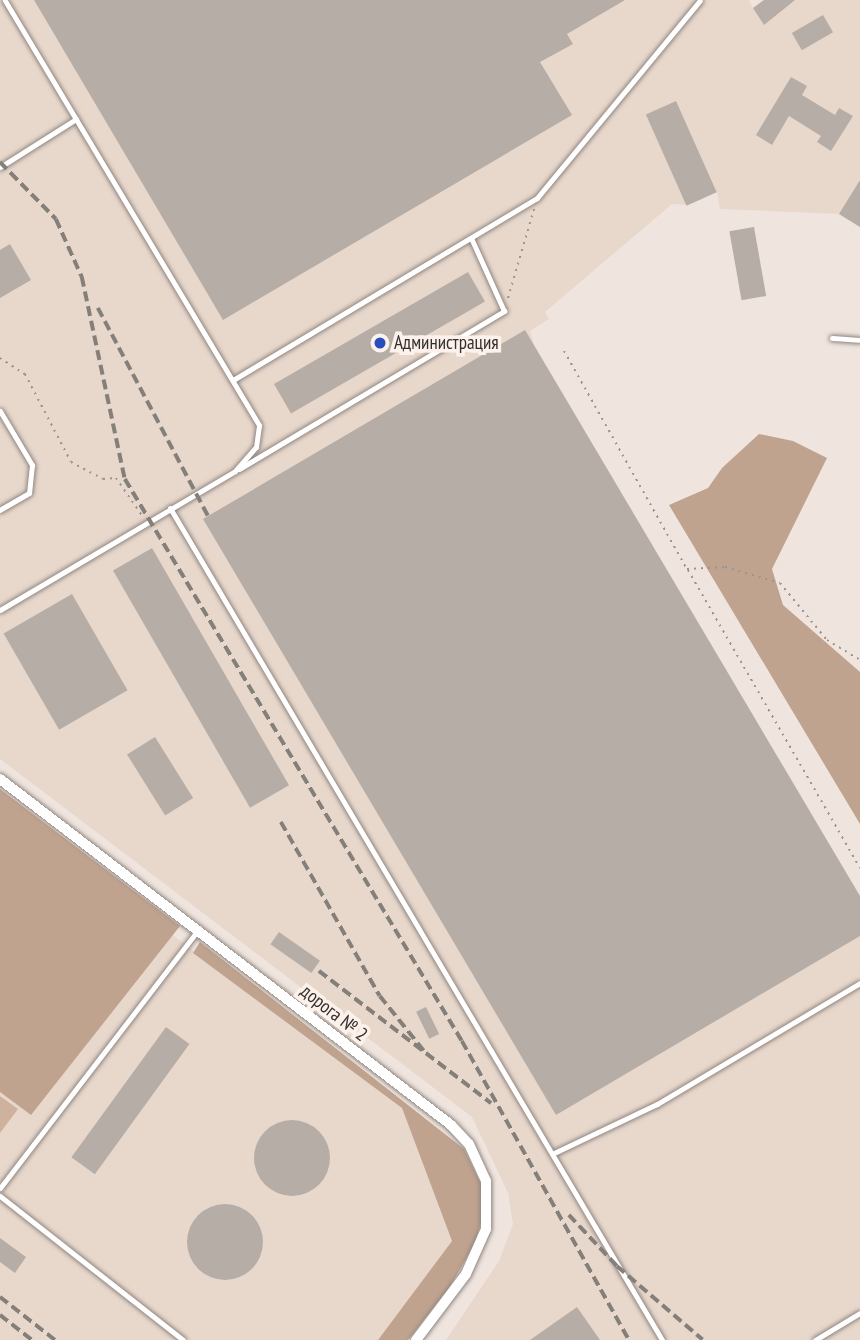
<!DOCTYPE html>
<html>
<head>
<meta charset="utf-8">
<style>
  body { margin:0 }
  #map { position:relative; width:860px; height:1340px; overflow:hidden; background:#efe5de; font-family:"PT Sans Narrow",sans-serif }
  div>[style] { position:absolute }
  .built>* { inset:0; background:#e8d8cc }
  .green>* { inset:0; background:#cfb29e }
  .forest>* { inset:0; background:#c0a38f }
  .building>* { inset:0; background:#b7ada7; transform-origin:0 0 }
  .round { border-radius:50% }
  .path>* { height:2px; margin-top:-1px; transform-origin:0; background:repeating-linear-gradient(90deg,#9b938e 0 2px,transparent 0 7px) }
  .roads { filter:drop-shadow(0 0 2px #908680) drop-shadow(0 0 2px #908680) }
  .service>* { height:5px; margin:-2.5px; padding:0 2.5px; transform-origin:2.5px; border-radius:2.5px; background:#fff }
  .minor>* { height:10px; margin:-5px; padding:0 5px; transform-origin:5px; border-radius:5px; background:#fff }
  .rail>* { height:3.5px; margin-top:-1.75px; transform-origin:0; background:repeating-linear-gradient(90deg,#857f7a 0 10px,transparent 0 15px) }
  .dots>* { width:19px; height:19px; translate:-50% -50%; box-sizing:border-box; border:4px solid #fdf2eb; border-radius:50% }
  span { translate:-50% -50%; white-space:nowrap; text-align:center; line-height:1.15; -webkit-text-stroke:7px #fdf2eb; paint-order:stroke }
  .poi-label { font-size:19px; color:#34302d }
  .left { translate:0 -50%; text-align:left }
  .street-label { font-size:19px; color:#34302d }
</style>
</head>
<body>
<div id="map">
  <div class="built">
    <i style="clip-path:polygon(0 0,749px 0,753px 8px,764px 0,860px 0,860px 227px,839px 214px,720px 209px,717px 192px,687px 205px,672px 204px,545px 312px,549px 319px,530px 331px,534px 345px,860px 900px,860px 1340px,446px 1340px,499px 1261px,513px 1224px,508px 1193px,472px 1117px,0 759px)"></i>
    <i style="clip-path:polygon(81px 866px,402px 1108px,453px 1241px,378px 1340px,0 1340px,0 968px)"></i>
  </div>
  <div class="green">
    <i style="clip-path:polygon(0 1096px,18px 1109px,0 1133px)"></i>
  </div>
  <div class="forest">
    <i style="clip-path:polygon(759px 434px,793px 441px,827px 458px,772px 569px,783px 605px,860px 672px,860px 824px,669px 505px,708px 488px,722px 468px)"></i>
    <i style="clip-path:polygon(0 789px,180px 926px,31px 1115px,0 1092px)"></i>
    <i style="clip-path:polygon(200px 942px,464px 1149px,482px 1186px,482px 1220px,474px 1245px,449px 1288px,408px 1340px,378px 1340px,452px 1241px,402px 1108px,193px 953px)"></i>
  </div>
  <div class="building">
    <i style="clip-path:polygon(34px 0,625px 0,567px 34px,573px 44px,540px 62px,572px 115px,223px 320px)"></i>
    <i style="clip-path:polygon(764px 0,795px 0,764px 25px,753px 8px)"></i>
    <i style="left:823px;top:15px;width:20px;height:36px;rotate:60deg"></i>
    <i style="clip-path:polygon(791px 77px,807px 86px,802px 95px,835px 115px,839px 108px,853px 116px,831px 151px,817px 142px,821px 136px,789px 116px,772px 145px,756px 135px)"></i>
    <i style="left:676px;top:101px;width:100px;height:33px;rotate:66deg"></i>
    <i style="clip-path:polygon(860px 180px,860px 227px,839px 214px)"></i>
    <i style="left:754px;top:227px;width:70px;height:25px;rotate:80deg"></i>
    <i style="clip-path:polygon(10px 244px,31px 280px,0 298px,0 250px)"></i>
    <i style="left:468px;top:272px;width:34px;height:224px;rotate:60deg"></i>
    <i style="clip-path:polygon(525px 330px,860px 896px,860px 936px,556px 1115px,203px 519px)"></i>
    <i style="left:152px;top:548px;width:274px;height:45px;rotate:60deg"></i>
    <i style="left:72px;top:594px;width:111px;height:79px;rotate:60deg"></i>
    <i style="left:155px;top:737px;width:72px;height:33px;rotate:58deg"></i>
    <i style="left:279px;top:932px;width:50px;height:15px;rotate:35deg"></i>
    <i style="left:426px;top:1007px;width:30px;height:11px;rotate:64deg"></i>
    <i style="left:166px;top:1027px;width:29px;height:161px;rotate:36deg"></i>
    <i class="round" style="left:254px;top:1120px;width:76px;height:76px"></i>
    <i class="round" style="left:187px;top:1204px;width:76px;height:76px"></i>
    <i style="clip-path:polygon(0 1238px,26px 1257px,15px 1273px,0 1262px)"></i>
    <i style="clip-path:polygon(577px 1307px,600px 1340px,530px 1340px)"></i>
  </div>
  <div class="path">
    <i style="left:508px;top:298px;width:93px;rotate:-73.7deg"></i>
    <i style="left:564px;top:351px;width:250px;rotate:60.6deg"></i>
    <i style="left:687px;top:569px;width:38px;rotate:-3deg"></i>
    <i style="left:725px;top:567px;width:57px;rotate:16.2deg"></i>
    <i style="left:780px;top:583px;width:74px;rotate:50.5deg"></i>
    <i style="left:827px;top:640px;width:39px;rotate:31deg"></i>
    <i style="left:0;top:358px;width:30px;rotate:33deg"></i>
    <i style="left:25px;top:374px;width:99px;rotate:62.4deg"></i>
    <i style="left:71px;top:462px;width:36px;rotate:28deg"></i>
    <i style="left:103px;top:479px;width:13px;rotate:-4deg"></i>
    <i style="left:116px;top:478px;width:47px;rotate:55.3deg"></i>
    <i style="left:688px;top:570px;width:344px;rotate:60deg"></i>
  </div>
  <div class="roads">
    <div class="service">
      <i style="left:0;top:167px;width:90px;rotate:-32.3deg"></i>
      <i style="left:832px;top:338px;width:28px;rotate:4deg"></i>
      <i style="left:233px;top:380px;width:354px;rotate:-30.9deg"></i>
      <i style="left:537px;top:198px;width:256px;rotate:-50.5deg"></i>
      <i style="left:0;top:411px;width:63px;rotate:59.3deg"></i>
      <i style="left:32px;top:465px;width:28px;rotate:96deg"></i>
      <i style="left:29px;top:493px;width:34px;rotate:150deg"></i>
      <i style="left:239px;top:469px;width:309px;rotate:-30.8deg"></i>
      <i style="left:504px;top:311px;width:80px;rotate:-114.3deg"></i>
      <i style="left:170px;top:508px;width:967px;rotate:59.4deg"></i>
      <i style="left:0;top:610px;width:273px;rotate:-30.6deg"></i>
      <i style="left:235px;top:471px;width:32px;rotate:-49deg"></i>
      <i style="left:256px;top:447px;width:22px;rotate:-82deg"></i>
      <i style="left:259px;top:425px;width:495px;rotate:-120.9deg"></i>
      <i style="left:554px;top:1153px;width:114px;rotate:-25.4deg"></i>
      <i style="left:657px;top:1104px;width:236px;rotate:-30.8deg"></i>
      <i style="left:0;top:1188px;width:325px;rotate:-52.5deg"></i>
      <i style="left:0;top:1196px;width:233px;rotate:38.2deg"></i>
      <i style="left:815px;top:1340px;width:52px;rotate:-31deg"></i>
    </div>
    <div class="minor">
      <i style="left:0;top:779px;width:568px;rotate:37.49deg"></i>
      <i style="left:451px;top:1125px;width:26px;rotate:47deg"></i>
      <i style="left:469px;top:1144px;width:41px;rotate:65.3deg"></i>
      <i style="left:486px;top:1181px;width:48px;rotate:90deg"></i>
      <i style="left:486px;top:1229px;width:49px;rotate:114deg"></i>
      <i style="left:466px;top:1274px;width:83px;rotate:127.1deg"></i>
    </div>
  </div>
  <div class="rail">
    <i style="left:0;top:162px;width:80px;rotate:45.5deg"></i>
    <i style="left:56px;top:219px;width:64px;rotate:65.9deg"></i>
    <i style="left:82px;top:277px;width:207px;rotate:78deg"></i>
    <i style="left:125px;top:479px;width:655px;rotate:59.05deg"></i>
    <i style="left:462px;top:1041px;width:342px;rotate:60.8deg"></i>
    <i style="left:98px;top:308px;width:235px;rotate:62.1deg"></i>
    <i style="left:281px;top:822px;width:200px;rotate:60.4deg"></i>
    <i style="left:380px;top:996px;width:70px;rotate:51.3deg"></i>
    <i style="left:319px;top:971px;width:217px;rotate:37.5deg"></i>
    <i style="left:569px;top:1215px;width:70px;rotate:46.7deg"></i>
    <i style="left:617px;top:1266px;width:113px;rotate:40.7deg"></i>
    <i style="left:0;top:1297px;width:70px;rotate:38deg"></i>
    <i style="left:0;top:1315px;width:41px;rotate:38deg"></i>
  </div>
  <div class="dots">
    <i style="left:380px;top:343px;background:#284dbc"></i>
  </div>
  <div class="poi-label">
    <span class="left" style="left:394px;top:343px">Администрация</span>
  </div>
  <div class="street-label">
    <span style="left:334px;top:1013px;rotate:38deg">дорога № 2</span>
  </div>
</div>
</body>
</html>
